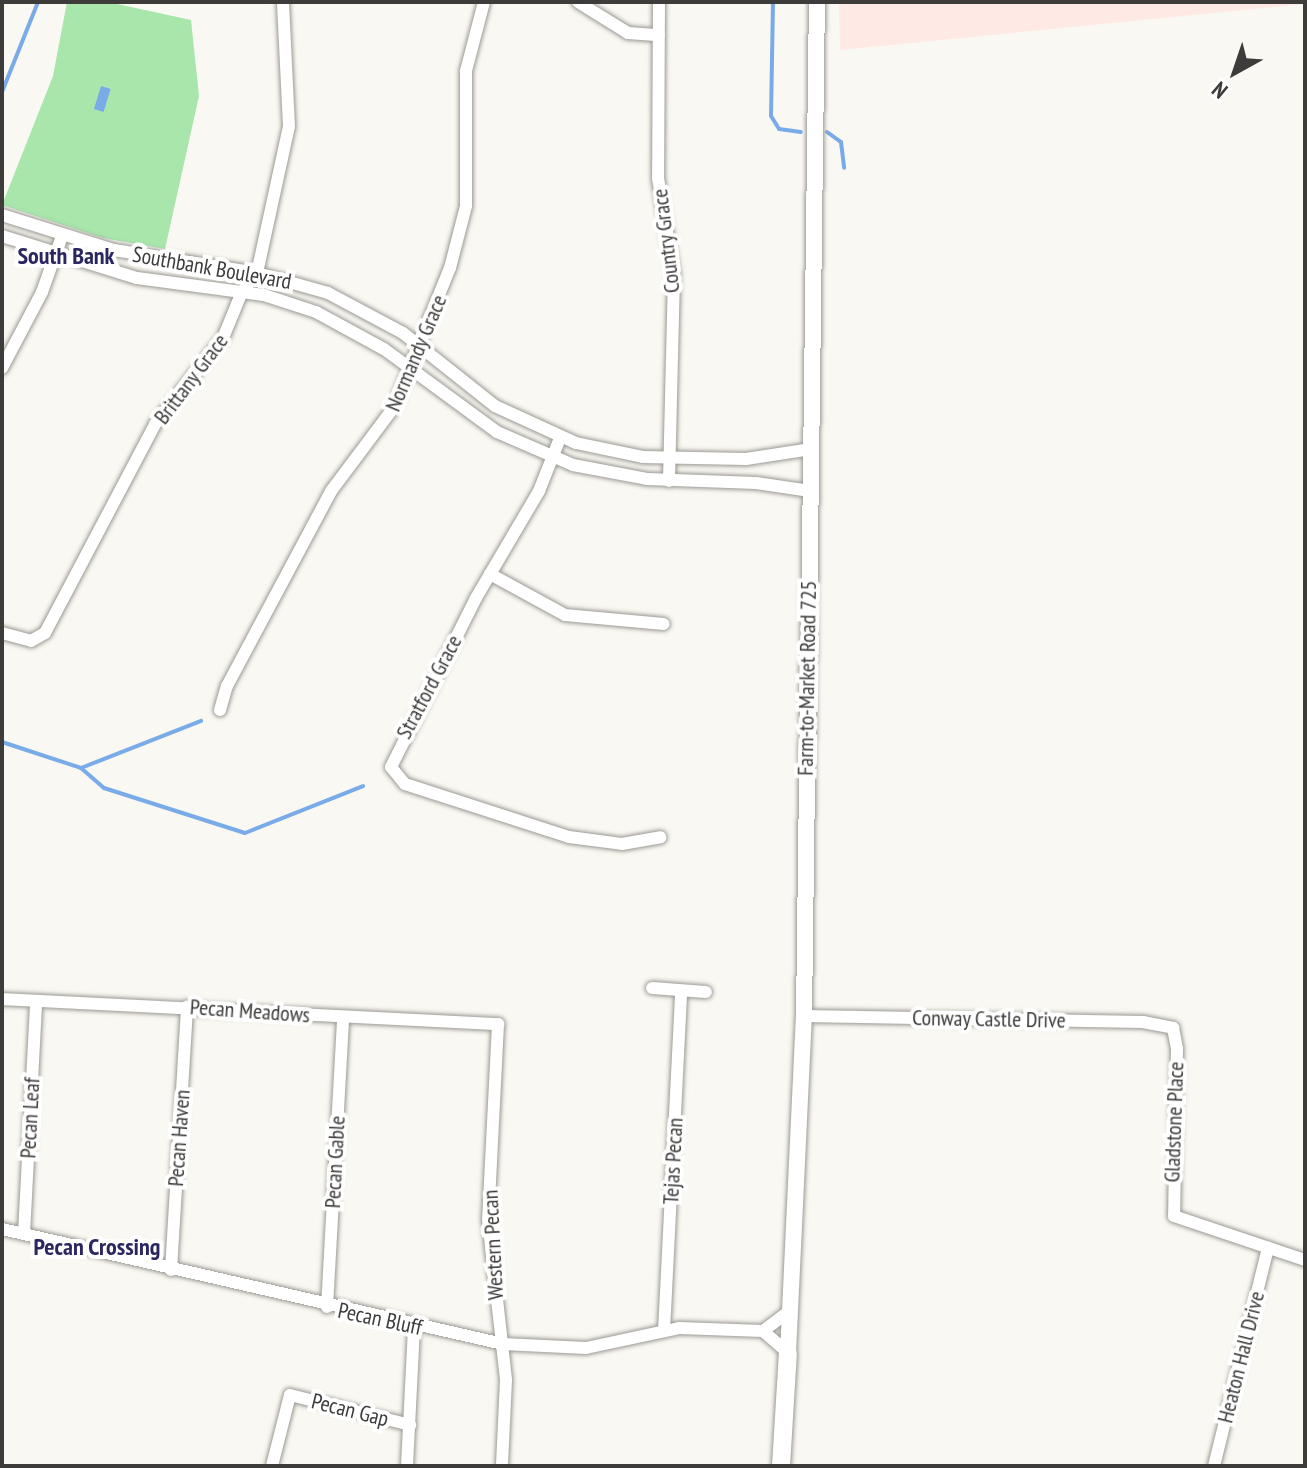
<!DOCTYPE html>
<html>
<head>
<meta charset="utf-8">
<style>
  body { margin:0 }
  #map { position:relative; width:1307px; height:1468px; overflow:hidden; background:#faf8f2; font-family:"PT Sans Narrow",sans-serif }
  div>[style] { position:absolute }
  .commercial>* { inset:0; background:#fee9e4 }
  .green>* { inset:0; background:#a8e6ac }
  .water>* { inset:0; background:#79abe8; transform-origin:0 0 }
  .stream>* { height:4px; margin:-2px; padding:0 2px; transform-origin:2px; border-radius:2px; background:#79abe8 }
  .roads { filter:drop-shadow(0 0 2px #9b9994) drop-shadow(0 0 2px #9b9994) }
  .minor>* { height:12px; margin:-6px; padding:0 6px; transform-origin:6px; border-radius:6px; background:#fff }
  .tertiary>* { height:16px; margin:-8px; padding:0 8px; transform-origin:8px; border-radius:8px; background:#fff }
  .secondary>* { height:18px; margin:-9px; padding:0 9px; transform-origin:9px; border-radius:9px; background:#fff }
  span { translate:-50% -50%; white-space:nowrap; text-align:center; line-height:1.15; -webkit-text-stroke:8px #fff; paint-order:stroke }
  .street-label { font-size:22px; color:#3d3c3a }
  .neighbourhood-label { font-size:24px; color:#2a2660; font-weight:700 }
  .frame { position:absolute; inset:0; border:4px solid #3d3c3a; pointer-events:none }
  .north { position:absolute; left:1195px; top:32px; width:80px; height:80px; -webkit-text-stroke:6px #fff; paint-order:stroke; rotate:220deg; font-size:22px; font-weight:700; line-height:32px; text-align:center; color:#3d3c3a }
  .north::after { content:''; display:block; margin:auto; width:28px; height:36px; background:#3d3c3a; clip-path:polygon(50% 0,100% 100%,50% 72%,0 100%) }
</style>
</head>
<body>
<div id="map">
  <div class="commercial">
    <i style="clip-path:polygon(839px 2px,1305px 2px,1305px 4px,840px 50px)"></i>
  </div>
  <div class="green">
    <i style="clip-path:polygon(67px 2px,108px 2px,191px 20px,199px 96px,165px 249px,103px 238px,2px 205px,53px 76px)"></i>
  </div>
  <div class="water">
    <i style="left:101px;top:86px;width:10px;height:24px;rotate:17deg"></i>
  </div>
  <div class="stream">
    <i style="left:773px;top:2px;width:114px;rotate:91deg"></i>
    <i style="left:771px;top:116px;width:15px;rotate:58deg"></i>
    <i style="left:779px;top:129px;width:22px;rotate:8deg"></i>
    <i style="left:2px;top:92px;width:97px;rotate:-68.2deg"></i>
    <i style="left:827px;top:132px;width:17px;rotate:36deg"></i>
    <i style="left:841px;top:142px;width:26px;rotate:83deg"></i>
    <i style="left:2px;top:742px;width:83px;rotate:18.2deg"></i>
    <i style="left:81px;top:768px;width:30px;rotate:41deg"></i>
    <i style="left:104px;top:788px;width:148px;rotate:17.7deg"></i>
    <i style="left:245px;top:833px;width:127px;rotate:-21.7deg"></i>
    <i style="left:81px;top:768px;width:129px;rotate:-21.4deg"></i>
  </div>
  <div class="roads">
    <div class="minor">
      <i style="left:578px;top:2px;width:59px;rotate:31.8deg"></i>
      <i style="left:628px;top:33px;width:31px;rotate:4deg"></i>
      <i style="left:659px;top:2px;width:176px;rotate:90.3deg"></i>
      <i style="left:658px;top:178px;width:98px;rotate:80.6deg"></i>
      <i style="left:674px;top:275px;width:206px;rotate:91.4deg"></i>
      <i style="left:2px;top:215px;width:117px;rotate:17.4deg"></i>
      <i style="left:114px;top:250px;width:145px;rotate:9.1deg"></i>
      <i style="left:257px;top:273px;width:74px;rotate:15.7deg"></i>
      <i style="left:328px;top:293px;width:85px;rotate:28.1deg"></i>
      <i style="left:403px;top:333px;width:117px;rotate:38.4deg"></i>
      <i style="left:495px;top:406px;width:89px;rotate:24.6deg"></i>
      <i style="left:576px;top:443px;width:68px;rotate:11.8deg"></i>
      <i style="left:643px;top:457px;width:103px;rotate:1.1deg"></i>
      <i style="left:746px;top:459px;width:66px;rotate:-8.7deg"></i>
      <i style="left:2px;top:236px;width:141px;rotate:17.3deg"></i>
      <i style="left:137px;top:278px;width:128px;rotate:7.6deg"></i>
      <i style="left:264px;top:295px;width:55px;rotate:18.1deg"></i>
      <i style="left:316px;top:312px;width:77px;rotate:28.6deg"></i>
      <i style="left:384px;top:349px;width:140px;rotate:36.3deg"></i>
      <i style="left:497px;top:432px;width:83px;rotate:23.5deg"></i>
      <i style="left:573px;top:465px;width:75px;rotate:10.7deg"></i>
      <i style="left:647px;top:479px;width:109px;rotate:2.1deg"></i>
      <i style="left:756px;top:483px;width:55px;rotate:8.4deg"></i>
      <i style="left:2px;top:368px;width:86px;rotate:-62.2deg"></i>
      <i style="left:42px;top:292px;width:59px;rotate:-70.3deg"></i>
      <i style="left:560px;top:438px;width:57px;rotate:111.6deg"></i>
      <i style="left:539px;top:491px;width:124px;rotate:120.5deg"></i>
      <i style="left:476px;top:598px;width:189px;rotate:116.7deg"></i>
      <i style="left:391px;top:767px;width:22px;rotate:51deg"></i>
      <i style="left:405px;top:784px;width:172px;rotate:17.9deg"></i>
      <i style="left:569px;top:837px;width:53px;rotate:7.5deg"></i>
      <i style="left:622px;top:844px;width:39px;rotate:-10deg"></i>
      <i style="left:490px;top:574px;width:85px;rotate:28.7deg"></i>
      <i style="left:565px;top:615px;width:99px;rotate:5.2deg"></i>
      <i style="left:2px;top:633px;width:30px;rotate:15deg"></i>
      <i style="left:31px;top:641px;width:16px;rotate:-30deg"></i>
      <i style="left:45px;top:633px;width:236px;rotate:-62.2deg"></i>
      <i style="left:155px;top:424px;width:110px;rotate:-51.7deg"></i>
      <i style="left:223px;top:338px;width:50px;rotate:-67.6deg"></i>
      <i style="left:242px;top:292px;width:24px;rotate:-52deg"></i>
      <i style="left:257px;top:273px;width:150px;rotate:-77.7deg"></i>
      <i style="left:289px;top:126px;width:124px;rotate:-92.8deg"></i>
      <i style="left:220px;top:710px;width:25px;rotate:-74deg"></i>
      <i style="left:227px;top:686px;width:221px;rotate:-61.9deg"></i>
      <i style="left:331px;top:491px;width:105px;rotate:-53.1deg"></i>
      <i style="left:394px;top:407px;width:150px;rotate:-68.1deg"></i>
      <i style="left:450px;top:268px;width:64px;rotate:-75.5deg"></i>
      <i style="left:466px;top:206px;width:135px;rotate:-90deg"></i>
      <i style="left:466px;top:71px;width:71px;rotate:-75.4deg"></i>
      <i style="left:652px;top:988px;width:54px;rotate:4.2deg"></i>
      <i style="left:2px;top:999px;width:497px;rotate:2.9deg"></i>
      <i style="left:498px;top:1024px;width:195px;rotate:92.9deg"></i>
      <i style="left:488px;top:1219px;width:162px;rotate:83.6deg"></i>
      <i style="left:506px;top:1380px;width:86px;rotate:92.7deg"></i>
      <i style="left:804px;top:1016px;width:339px;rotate:1deg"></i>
      <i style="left:1143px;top:1022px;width:31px;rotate:11deg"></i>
      <i style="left:1173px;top:1028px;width:21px;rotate:79deg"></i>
      <i style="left:1177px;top:1049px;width:167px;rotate:91deg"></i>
      <i style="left:1174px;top:1216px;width:138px;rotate:18.6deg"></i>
      <i style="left:2px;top:1229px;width:514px;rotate:12.93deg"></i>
      <i style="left:503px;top:1344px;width:83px;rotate:2.8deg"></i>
      <i style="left:586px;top:1348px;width:95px;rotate:-12.1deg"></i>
      <i style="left:679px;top:1328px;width:84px;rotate:2deg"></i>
      <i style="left:763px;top:1331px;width:33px;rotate:41deg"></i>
      <i style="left:24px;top:1234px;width:232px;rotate:-87deg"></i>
      <i style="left:171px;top:1270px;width:264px;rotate:-86.5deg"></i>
      <i style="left:327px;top:1307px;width:290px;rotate:-86.8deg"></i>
      <i style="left:664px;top:1331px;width:340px;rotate:-87.1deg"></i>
      <i style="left:763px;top:1331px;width:31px;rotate:-37deg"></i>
      <i style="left:272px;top:1466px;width:73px;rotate:-75.8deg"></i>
      <i style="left:290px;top:1395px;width:124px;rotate:14deg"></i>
      <i style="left:407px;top:1466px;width:140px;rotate:-87.1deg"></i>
      <i style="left:1214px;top:1466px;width:225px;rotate:-76.1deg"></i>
    </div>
    <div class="tertiary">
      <i style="left:788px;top:1353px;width:337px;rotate:-87.3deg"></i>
      <i style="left:804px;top:1016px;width:1014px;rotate:-89.27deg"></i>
    </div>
    <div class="secondary">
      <i style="left:781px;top:1466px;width:113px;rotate:-86.5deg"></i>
    </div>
  </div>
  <div class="street-label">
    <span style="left:666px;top:241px;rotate:-97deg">Country Grace</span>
    <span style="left:212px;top:268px;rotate:10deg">Southbank Boulevard</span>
    <span style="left:416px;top:353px;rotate:-67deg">Normandy Grace</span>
    <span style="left:191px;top:379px;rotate:-53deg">Brittany Grace</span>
    <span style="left:807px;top:678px;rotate:-89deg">Farm-to-Market Road 725</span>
    <span style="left:429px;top:687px;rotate:-62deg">Stratford Grace</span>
    <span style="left:250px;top:1011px;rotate:4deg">Pecan Meadows</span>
    <span style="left:989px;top:1019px;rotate:1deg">Conway Castle Drive</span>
    <span style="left:30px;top:1118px;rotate:-87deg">Pecan Leaf</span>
    <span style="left:1174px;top:1122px;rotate:-88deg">Gladstone Place</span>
    <span style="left:179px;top:1138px;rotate:-86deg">Pecan Haven</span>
    <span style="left:673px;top:1161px;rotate:-87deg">Tejas Pecan</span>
    <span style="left:335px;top:1162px;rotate:-87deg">Pecan Gable</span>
    <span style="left:493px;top:1245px;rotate:-93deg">Western Pecan</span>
    <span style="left:380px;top:1319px;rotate:12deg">Pecan Bluff</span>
    <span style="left:1241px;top:1357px;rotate:-76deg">Heaton Hall Drive</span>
    <span style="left:350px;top:1410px;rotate:14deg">Pecan Gap</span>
  </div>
  <div class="neighbourhood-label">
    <span style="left:66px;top:256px">South Bank</span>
    <span style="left:97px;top:1247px">Pecan Crossing</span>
  </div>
  <div class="frame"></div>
  <div class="north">N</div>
</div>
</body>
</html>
